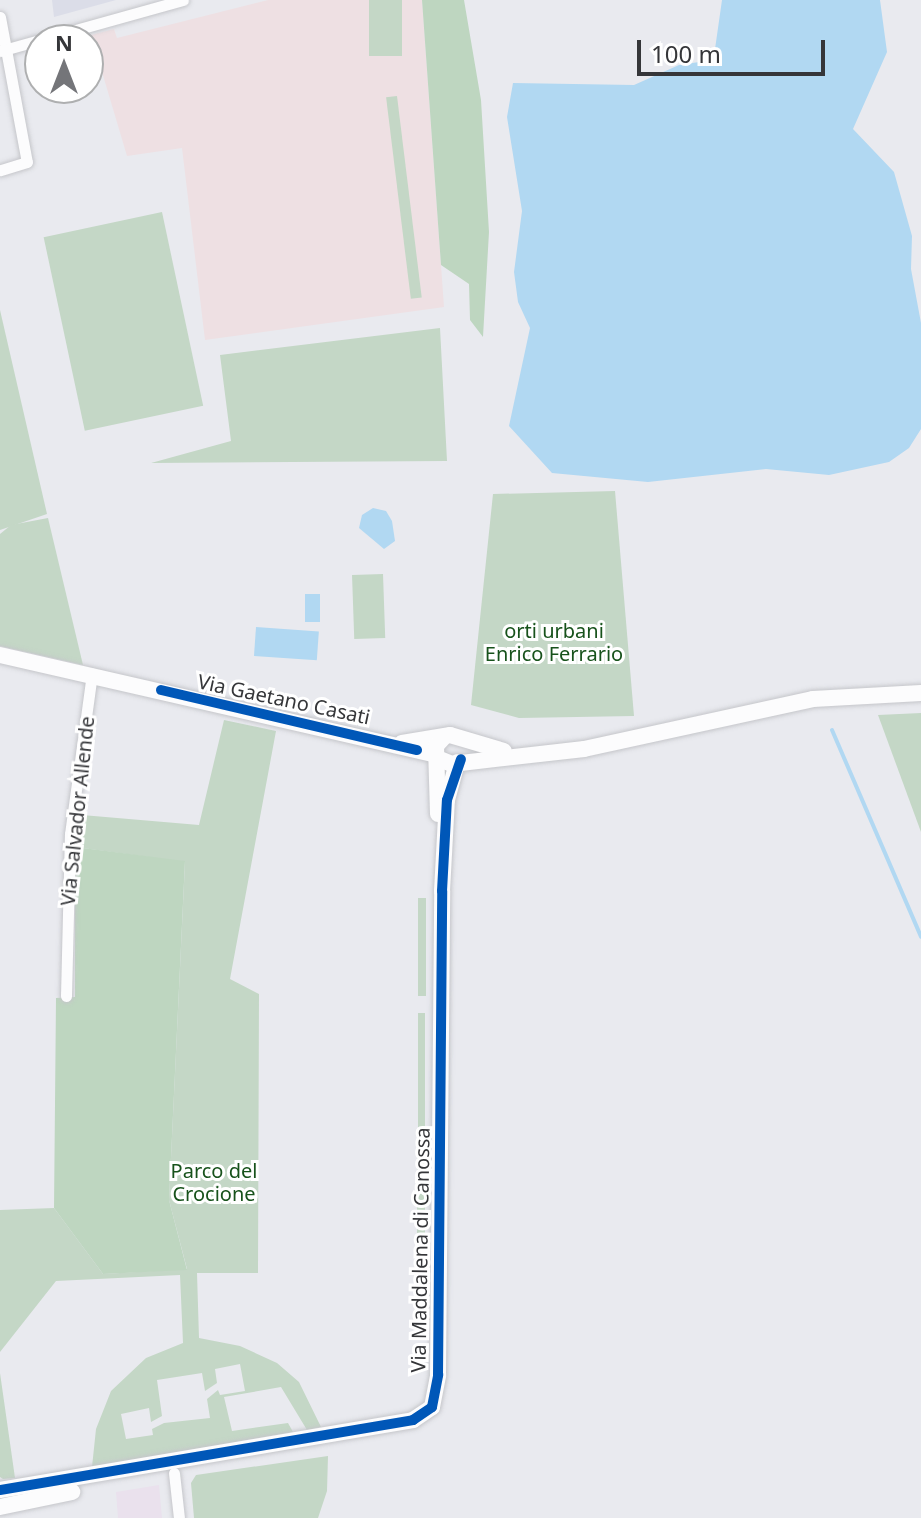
<!DOCTYPE html>
<html>
<head>
<meta charset="utf-8">
<style>
  body { margin:0 }
  #map { position:relative; width:921px; height:1518px; overflow:hidden; background:#e9eaef; font-family:"Noto Sans",sans-serif }
  div>[style] { position:absolute }
  .commercial>* { inset:0; background:#eae1ed }
  .built>* { inset:0; background:#dbdde8 }
  .education>* { inset:0; background:#eee0e3 }
  .green>* { inset:0; background:#c4d7c6; transform-origin:0 0 }
  .forest>* { inset:0; background:#bed6c0 }
  .water>* { inset:0; background:#b1d8f2; transform-origin:0 0 }
  .stream>* { height:4px; margin:-2px; padding:0 2px; transform-origin:2px; border-radius:2px; background:#b1d8f2 }
  .roads { filter:drop-shadow(0 0 2px #c5c6ca) drop-shadow(0 0 2px #c5c6ca) }
  .street>* { height:11px; margin:-5.5px; padding:0 5.5px; transform-origin:5.5px; border-radius:5.5px; background:#fcfcfd }
  .secondary>* { height:16px; margin:-8px; padding:0 8px; transform-origin:8px; border-radius:8px; background:#fcfcfd }
  .cycleway>* { height:10px; margin:-5px; padding:0 5px; transform-origin:5px; border-radius:5px; background:#0057b8 }
  span { translate:-50% -50%; white-space:nowrap; text-align:center; line-height:1.15; -webkit-text-stroke:6px #fff; paint-order:stroke }
  .park-label { font-size:20px; color:#17521b }
  .street-label { font-size:20px; color:#353639 }
  .north { position:absolute; left:24px; top:24px; width:80px; height:80px; box-sizing:border-box; background:#fff; border:2px solid #aeafb0; border-radius:50%; rotate:0deg; font-size:22px; font-weight:700; line-height:32px; text-align:center; color:#353639 }
  .north::after { content:''; display:block; margin:auto; width:28px; height:36px; background:#747579; clip-path:polygon(50% 0,100% 100%,50% 72%,0 100%) }
  .scale { position:absolute; left:637px; top:40px; width:188px; height:36px; box-sizing:border-box; border:4px solid #353639; border-top:0; padding-left:10px; font-size:24px; line-height:28px; white-space:nowrap; color:#353639; -webkit-text-stroke:6px #fff; paint-order:stroke }
</style>
</head>
<body>
<div id="map">
  <div class="commercial">
    <i style="clip-path:polygon(159px 1485px,162px 1518px,118px 1518px,116px 1492px)"></i>
  </div>
  <div class="built">
    <i style="clip-path:polygon(52px 0,116px 0,54px 17px)"></i>
  </div>
  <div class="education">
    <i style="clip-path:polygon(268px 0,422px 0,444px 307px,205px 340px,182px 148px,127px 156px,91px 35px,114px 29px,117px 38px)"></i>
  </div>
  <div class="green">
    <i style="left:369px;top:0;width:33px;height:56px"></i>
    <i style="left:397px;top:96px;width:203px;height:11px;rotate:83deg"></i>
    <i style="left:162px;top:212px;width:198px;height:121px;rotate:78deg"></i>
    <i style="clip-path:polygon(0 310px,47px 514px,0 530px)"></i>
    <i style="clip-path:polygon(440px 328px,447px 461px,151px 463px,231px 441px,220px 355px)"></i>
    <i style="clip-path:polygon(615px 491px,634px 716px,519px 718px,471px 705px,493px 494px)"></i>
    <i style="clip-path:polygon(48px 518px,83px 665px,0 646px,0 534px,11px 525px)"></i>
    <i style="left:383px;top:574px;width:64px;height:31px;rotate:88deg"></i>
    <i style="clip-path:polygon(921px 713px,921px 832px,878px 715px)"></i>
    <i style="clip-path:polygon(evenodd,224px 720px,276px 731px,230px 979px,259px 994px,258px 1273px,197px 1273px,199px 1338px,240px 1346px,277px 1363px,299px 1382px,321px 1427px,307px 1430px,281px 1387px,224px 1397px,232px 1431px,288px 1423px,293px 1432px,92px 1467px,96px 1429px,111px 1391px,146px 1358px,183px 1343px,180px 1275px,56px 1281px,0 1352px,0 1210px,54px 1208px,103px 1274px,187px 1269px,169px 1200px,185px 862px,75px 847px,82px 815px,199px 825px,224px 720px,240px 1364px,245px 1391px,220px 1395px,218px 1390px,207px 1399px,210px 1418px,164px 1423px,152px 1429px,153px 1435px,126px 1439px,121px 1414px,149px 1408px,151px 1422px,162px 1416px,157px 1380px,202px 1373px,205px 1391px,217px 1383px,215px 1369px,240px 1364px)"></i>
    <i style="left:418px;top:898px;width:8px;height:98px"></i>
    <i style="left:418px;top:1013px;width:7px;height:117px"></i>
    <i style="left:417px;top:1150px;width:8px;height:90px"></i>
    <i style="clip-path:polygon(0 1373px,15px 1478px,3px 1479px,0 1477px)"></i>
    <i style="clip-path:polygon(328px 1456px,327px 1491px,318px 1518px,194px 1518px,191px 1483px,196px 1475px)"></i>
  </div>
  <div class="forest">
    <i style="clip-path:polygon(422px 0,464px 0,481px 100px,489px 232px,483px 337px,470px 320px,469px 284px,441px 265px)"></i>
    <i style="clip-path:polygon(75px 847px,185px 861px,169px 1200px,187px 1270px,103px 1274px,54px 1208px,56px 998px,75px 997px)"></i>
  </div>
  <div class="water">
    <i style="clip-path:polygon(722px 0,880px 0,887px 52px,853px 129px,894px 172px,912px 236px,911px 269px,921px 323px,921px 429px,909px 448px,889px 462px,829px 475px,766px 469px,648px 482px,552px 473px,509px 426px,530px 328px,518px 302px,514px 272px,522px 211px,507px 117px,513px 83px,634px 85px,679px 65px,706px 61px,714px 56px)"></i>
    <i style="clip-path:polygon(373px 508px,386px 511px,392px 521px,395px 541px,384px 549px,359px 528px,362px 515px)"></i>
    <i style="left:305px;top:594px;width:15px;height:28px"></i>
    <i style="left:256px;top:627px;width:63px;height:29px;rotate:4deg"></i>
  </div>
  <div class="stream">
    <i style="left:832px;top:730px;width:225px;rotate:66.7deg"></i>
  </div>
  <div class="roads">
    <div class="street">
      <i style="left:0;top:17px;width:147px;rotate:79.5deg"></i>
      <i style="left:27px;top:162px;width:28px;rotate:163deg"></i>
      <i style="left:0;top:51px;width:190px;rotate:-15.6deg"></i>
      <i style="left:66px;top:996px;width:162px;rotate:-88.6deg"></i>
      <i style="left:70px;top:834px;width:162px;rotate:-82.2deg"></i>
      <i style="left:174px;top:1473px;width:45px;rotate:83.7deg"></i>
    </div>
    <div class="secondary">
      <i style="left:0;top:655px;width:447px;rotate:12.9deg"></i>
      <i style="left:402px;top:743px;width:49px;rotate:-9.5deg"></i>
      <i style="left:450px;top:735px;width:56px;rotate:16.5deg"></i>
      <i style="left:437px;top:758px;width:16px;rotate:22deg"></i>
      <i style="left:452px;top:764px;width:133px;rotate:-6.5deg"></i>
      <i style="left:584px;top:749px;width:234px;rotate:-12.3deg"></i>
      <i style="left:813px;top:699px;width:108px;rotate:-3.2deg"></i>
      <i style="left:438px;top:814px;width:68px;rotate:-91.7deg"></i>
      <i style="left:436px;top:746px;width:13px;rotate:-48deg"></i>
      <i style="left:0;top:1490px;width:419px;rotate:-9.6deg"></i>
      <i style="left:413px;top:1420px;width:23px;rotate:-34deg"></i>
      <i style="left:432px;top:1407px;width:33px;rotate:-79deg"></i>
      <i style="left:438px;top:1375px;width:484px;rotate:-89.5deg"></i>
      <i style="left:442px;top:891px;width:91px;rotate:-86.9deg"></i>
      <i style="left:447px;top:800px;width:39px;rotate:-75deg"></i>
      <i style="left:0;top:1507px;width:74px;rotate:-11.8deg"></i>
    </div>
  </div>
  <div class="cycleway">
    <i style="left:161px;top:690px;width:263px;rotate:13.2deg"></i>
    <i style="left:0;top:1490px;width:419px;rotate:-9.6deg"></i>
    <i style="left:413px;top:1420px;width:23px;rotate:-34deg"></i>
    <i style="left:432px;top:1407px;width:33px;rotate:-79deg"></i>
    <i style="left:438px;top:1375px;width:484px;rotate:-89.5deg"></i>
    <i style="left:442px;top:891px;width:91px;rotate:-86.9deg"></i>
    <i style="left:447px;top:800px;width:43px;rotate:-71.1deg"></i>
  </div>
  <div class="park-label">
    <span style="left:554px;top:642px">orti urbani<br>Enrico Ferrario</span>
    <span style="left:214px;top:1182px">Parco del<br>Crocione</span>
  </div>
  <div class="street-label">
    <span style="left:284px;top:699px;rotate:12deg">Via Gaetano Casati</span>
    <span style="left:77px;top:811px;rotate:-84deg">Via Salvador Allende</span>
    <span style="left:420px;top:1250px;rotate:-89deg">Via Maddalena di Canossa</span>
  </div>
  <div class="north">N</div>
  <div class="scale">100 m</div>
</div>
</body>
</html>
